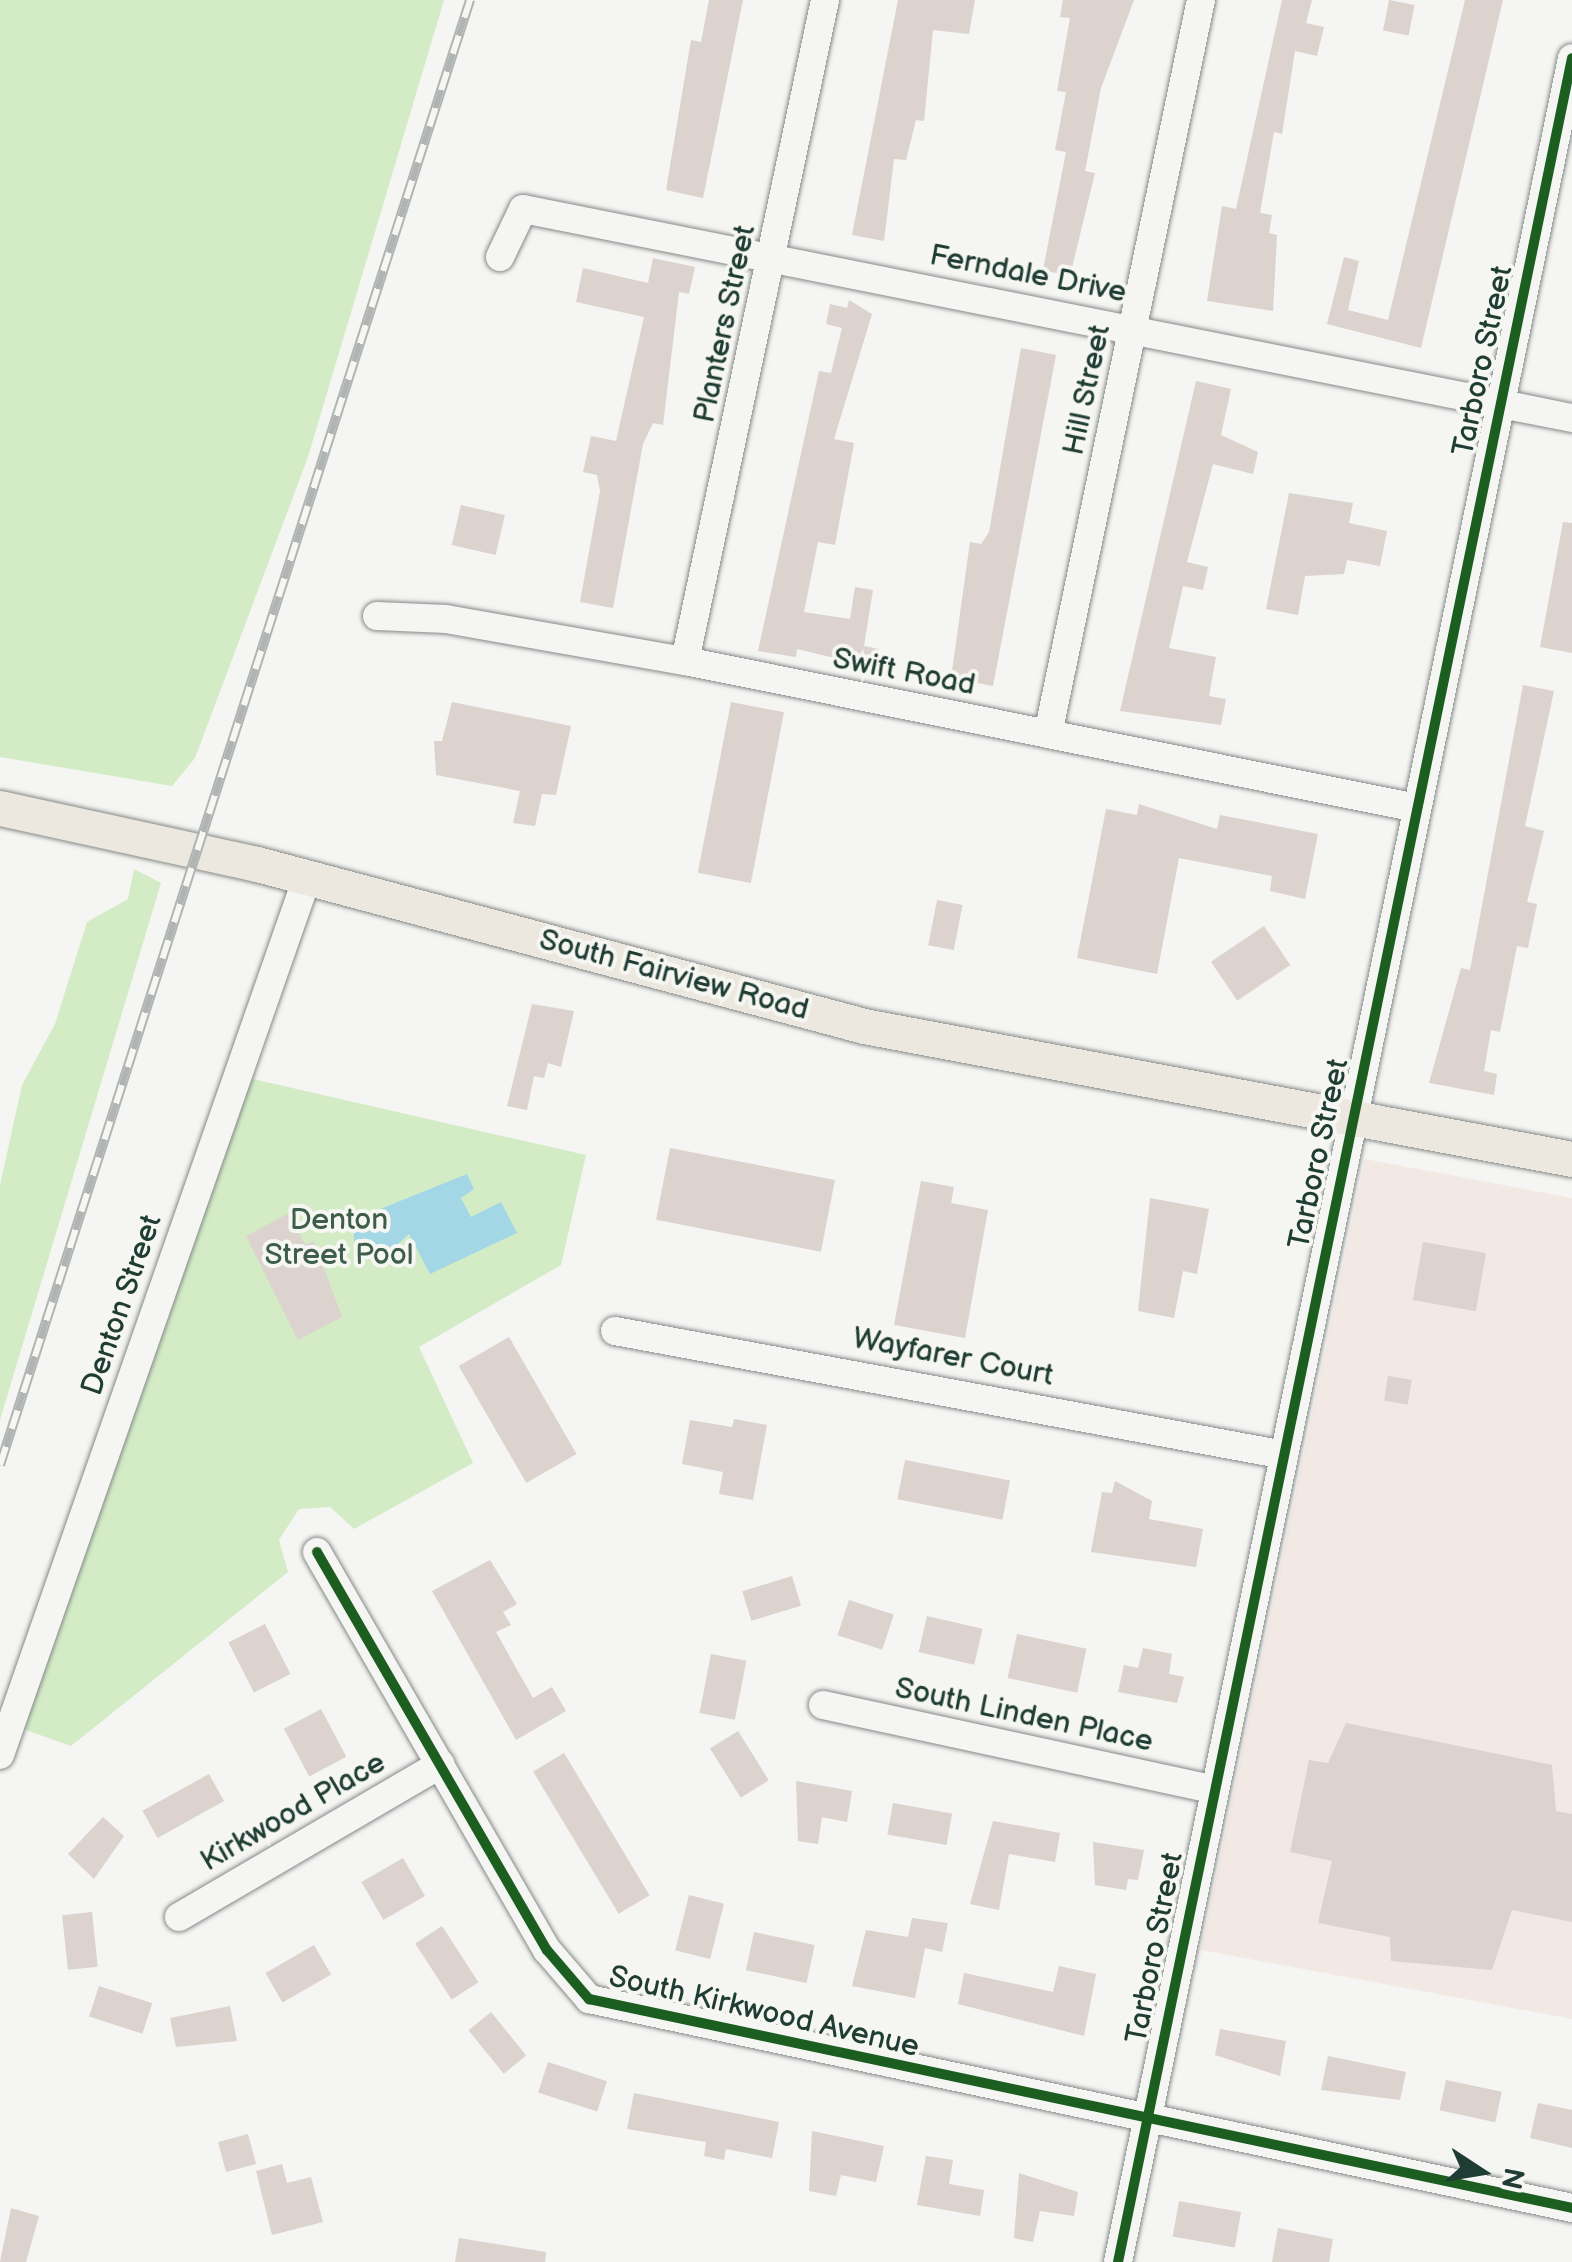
<!DOCTYPE html>
<html>
<head>
<meta charset="utf-8">
<style>
  body { margin:0 }
  #map { position:relative; width:1572px; height:2262px; overflow:hidden; background:#f5f5f3; font-family:"Balsamiq Sans",sans-serif }
  div>[style] { position:absolute }
  .built>* { inset:0; background:#f2e9e4 }
  .green>* { inset:0; background:#d3ecc6 }
  .water>* { inset:0; background:#a4d7e6 }
  .building>* { inset:0; background:#dcd2ce; transform-origin:0 0 }
  .roads { filter:drop-shadow(0 0 2px #858a88) drop-shadow(0 0 2px #858a88) }
  .minor>* { height:28px; margin:-14px; padding:0 14px; transform-origin:14px; border-radius:14px; background:#f5f5f3 }
  .major>* { height:35px; margin:-17.5px; padding:0 17.5px; transform-origin:17.5px; border-radius:17.5px; background:#ece8df }
  .rail>* { height:10px; margin-top:-5px; transform-origin:0; background:repeating-linear-gradient(90deg,#f6f6f2 0 19px,#b0b4b2 0 38px); box-sizing:border-box; border-block:2px solid #b0b4b2 }
  .cycleway>* { height:10px; margin:-5px; padding:0 5px; transform-origin:5px; border-radius:5px; background:#1b5e20 }
  span { translate:-50% -50%; white-space:nowrap; text-align:center; line-height:1.15; -webkit-text-stroke:8px #f6f6f2; paint-order:stroke }
  .street-label { font-size:30px; color:#1f3d34 }
  .park-label { font-size:30px; color:#3e5e4a }
  .north { position:absolute; left:1432px; top:2122px; width:100px; height:100px; -webkit-text-stroke:8px #f6f6f2; paint-order:stroke; rotate:102deg; font-size:28px; font-weight:700; line-height:40px; text-align:center; color:#1f3d34 }
  .north::after { content:''; display:block; margin:auto; width:35px; height:45px; background:#1f3d34; clip-path:polygon(50% 0,100% 100%,50% 72%,0 100%) }
</style>
</head>
<body>
<div id="map">
  <div class="built">
    <i style="clip-path:polygon(1365px 1159px,1572px 1198px,1572px 2019px,1201px 1950px)"></i>
  </div>
  <div class="green">
    <i style="clip-path:polygon(0 0,444px 0,308px 457px,195px 758px,172px 786px,0 757px)"></i>
    <i style="clip-path:polygon(134px 869px,161px 883px,0 1420px,0 1185px,22px 1085px,55px 1024px,87px 922px,128px 899px)"></i>
    <i style="clip-path:polygon(249px 1078px,586px 1155px,561px 1265px,419px 1347px,473px 1463px,354px 1529px,330px 1507px,299px 1509px,279px 1540px,288px 1572px,71px 1746px,23px 1729px)"></i>
  </div>
  <div class="water">
    <i style="clip-path:polygon(467px 1174px,474px 1189px,461px 1198px,471px 1217px,501px 1202px,517px 1233px,430px 1274px,409px 1234px,385px 1256px,355px 1252px,353px 1220px)"></i>
  </div>
  <div class="building">
    <i style="clip-path:polygon(709px 0,743px 0,703px 198px,666px 190px,691px 40px,701px 42px)"></i>
    <i style="clip-path:polygon(898px 0,975px 0,969px 34px,933px 30px,924px 121px,916px 120px,906px 160px,894px 159px,884px 241px,852px 235px)"></i>
    <i style="clip-path:polygon(1063px 0,1134px 0,1101px 88px,1085px 171px,1095px 173px,1070px 276px,1043px 270px,1066px 152px,1055px 150px,1066px 92px,1057px 91px,1070px 18px,1060px 17px)"></i>
    <i style="clip-path:polygon(1282px 0,1312px 0,1306px 23px,1324px 27px,1317px 56px,1295px 51px,1282px 134px,1274px 132px,1260px 213px,1272px 215px,1269px 233px,1277px 235px,1273px 311px,1207px 301px,1222px 206px,1236px 209px)"></i>
    <i style="left:1389px;top:0;width:26px;height:31px;rotate:11deg"></i>
    <i style="clip-path:polygon(1465px 0,1503px 0,1421px 348px,1327px 324px,1344px 257px,1359px 261px,1348px 310px,1388px 320px)"></i>
    <i style="clip-path:polygon(653px 258px,695px 267px,689px 294px,679px 292px,663px 425px,653px 423px,643px 444px,613px 608px,580px 602px,600px 491px,597px 475px,583px 472px,591px 436px,616px 441px,644px 317px,576px 302px,583px 268px,648px 283px)"></i>
    <i style="clip-path:polygon(849px 300px,872px 314px,834px 439px,854px 443px,835px 545px,818px 542px,804px 612px,850px 619px,855px 587px,873px 590px,864px 646px,879px 649px,876px 668px,797px 649px,796px 657px,758px 651px,819px 371px,831px 373px,842px 328px,826px 324px,830px 304px,847px 308px)"></i>
    <i style="clip-path:polygon(1021px 348px,1056px 355px,993px 686px,951px 678px,970px 542px,981px 544px,989px 532px)"></i>
    <i style="clip-path:polygon(1196px 381px,1231px 389px,1221px 435px,1258px 452px,1253px 474px,1213px 464px,1187px 562px,1208px 567px,1203px 590px,1183px 586px,1169px 648px,1216px 657px,1209px 696px,1226px 699px,1221px 725px,1120px 711px)"></i>
    <i style="clip-path:polygon(1289px 493px,1353px 503px,1349px 523px,1387px 531px,1380px 566px,1347px 560px,1344px 574px,1305px 576px,1298px 615px,1266px 609px)"></i>
    <i style="left:461px;top:505px;width:45px;height:41px;rotate:13deg"></i>
    <i style="clip-path:polygon(1563px 522px,1572px 523px,1572px 653px,1540px 647px)"></i>
    <i style="clip-path:polygon(1523px 685px,1554px 691px,1525px 826px,1544px 831px,1527px 902px,1537px 904px,1528px 948px,1517px 946px,1500px 1032px,1491px 1030px,1484px 1071px,1497px 1074px,1494px 1095px,1429px 1083px,1461px 968px,1470px 970px)"></i>
    <i style="clip-path:polygon(452px 702px,571px 726px,556px 795px,542px 794px,535px 826px,513px 823px,520px 791px,436px 775px,434px 741px,442px 741px)"></i>
    <i style="left:731px;top:702px;width:54px;height:174px;rotate:11deg"></i>
    <i style="clip-path:polygon(1139px 804px,1217px 829px,1220px 815px,1318px 834px,1305px 899px,1270px 891px,1272px 876px,1179px 858px,1157px 974px,1077px 958px,1106px 809px,1137px 815px)"></i>
    <i style="left:937px;top:900px;width:26px;height:46px;rotate:11deg"></i>
    <i style="left:1264px;top:926px;width:47px;height:64px;rotate:56deg"></i>
    <i style="clip-path:polygon(532px 1004px,574px 1011px,561px 1067px,548px 1063px,544px 1078px,534px 1076px,527px 1110px,507px 1106px)"></i>
    <i style="left:670px;top:1148px;width:168px;height:73px;rotate:11deg"></i>
    <i style="clip-path:polygon(921px 1181px,954px 1187px,951px 1203px,988px 1210px,965px 1338px,894px 1325px)"></i>
    <i style="clip-path:polygon(1150px 1198px,1209px 1209px,1197px 1274px,1183px 1271px,1174px 1318px,1138px 1311px)"></i>
    <i style="clip-path:polygon(289px 1213px,305px 1245px,314px 1241px,342px 1317px,298px 1340px,246px 1236px)"></i>
    <i style="left:1423px;top:1242px;width:64px;height:59px;rotate:10deg"></i>
    <i style="left:509px;top:1337px;width:135px;height:58px;rotate:60deg"></i>
    <i style="left:1388px;top:1376px;width:24px;height:25px;rotate:9deg"></i>
    <i style="clip-path:polygon(734px 1419px,767px 1425px,753px 1500px,719px 1494px,723px 1472px,682px 1464px,690px 1420px,732px 1427px)"></i>
    <i style="left:905px;top:1460px;width:107px;height:40px;rotate:11deg"></i>
    <i style="clip-path:polygon(1115px 1481px,1152px 1501px,1149px 1519px,1203px 1529px,1196px 1567px,1091px 1552px,1102px 1492px,1112px 1493px)"></i>
    <i style="clip-path:polygon(490px 1560px,517px 1604px,503px 1612px,511px 1625px,496px 1632px,533px 1698px,552px 1687px,566px 1711px,516px 1740px,432px 1591px)"></i>
    <i style="left:792px;top:1576px;width:31px;height:52px;rotate:73deg"></i>
    <i style="left:849px;top:1600px;width:47px;height:37px;rotate:18deg"></i>
    <i style="left:927px;top:1616px;width:57px;height:37px;rotate:13deg"></i>
    <i style="left:265px;top:1624px;width:56px;height:41px;rotate:63deg"></i>
    <i style="left:1017px;top:1634px;width:71px;height:45px;rotate:12deg"></i>
    <i style="clip-path:polygon(1143px 1648px,1172px 1654px,1169px 1674px,1184px 1677px,1177px 1703px,1118px 1692px,1124px 1665px,1138px 1668px)"></i>
    <i style="left:711px;top:1654px;width:36px;height:60px;rotate:11deg"></i>
    <i style="left:321px;top:1709px;width:54px;height:42px;rotate:62deg"></i>
    <i style="clip-path:polygon(1346px 1723px,1552px 1765px,1556px 1811px,1572px 1814px,1572px 1922px,1512px 1910px,1492px 1970px,1391px 1961px,1390px 1937px,1318px 1923px,1332px 1861px,1290px 1852px,1309px 1760px,1328px 1763px)"></i>
    <i style="left:738px;top:1731px;width:58px;height:33px;rotate:58deg"></i>
    <i style="left:564px;top:1753px;width:166px;height:36px;rotate:59deg"></i>
    <i style="left:209px;top:1774px;width:31px;height:76px;rotate:61deg"></i>
    <i style="clip-path:polygon(796px 1781px,852px 1791px,847px 1822px,822px 1817px,818px 1844px,798px 1841px)"></i>
    <i style="left:893px;top:1803px;width:60px;height:32px;rotate:10deg"></i>
    <i style="clip-path:polygon(103px 1817px,124px 1836px,94px 1879px,68px 1854px)"></i>
    <i style="clip-path:polygon(993px 1821px,1060px 1833px,1055px 1862px,1009px 1854px,999px 1910px,970px 1904px)"></i>
    <i style="clip-path:polygon(1093px 1842px,1144px 1850px,1138px 1880px,1128px 1879px,1126px 1890px,1095px 1885px)"></i>
    <i style="left:403px;top:1858px;width:44px;height:48px;rotate:60deg"></i>
    <i style="left:689px;top:1895px;width:36px;height:57px;rotate:14deg"></i>
    <i style="left:92px;top:1912px;width:55px;height:30px;rotate:84deg"></i>
    <i style="clip-path:polygon(912px 1918px,948px 1923px,942px 1952px,925px 1948px,915px 1998px,852px 1986px,866px 1930px,908px 1937px)"></i>
    <i style="left:442px;top:1926px;width:67px;height:32px;rotate:57deg"></i>
    <i style="left:754px;top:1932px;width:62px;height:39px;rotate:12deg"></i>
    <i style="left:314px;top:1945px;width:34px;height:56px;rotate:60deg"></i>
    <i style="clip-path:polygon(1059px 1966px,1096px 1974px,1084px 2036px,958px 2004px,964px 1973px,1053px 1992px)"></i>
    <i style="left:99px;top:1986px;width:56px;height:32px;rotate:18deg"></i>
    <i style="clip-path:polygon(230px 2006px,237px 2041px,176px 2047px,170px 2018px)"></i>
    <i style="left:491px;top:2012px;width:56px;height:29px;rotate:51deg"></i>
    <i style="clip-path:polygon(1220px 2029px,1286px 2041px,1280px 2076px,1215px 2055px)"></i>
    <i style="clip-path:polygon(1328px 2056px,1406px 2072px,1400px 2100px,1321px 2090px)"></i>
    <i style="left:548px;top:2062px;width:62px;height:32px;rotate:18deg"></i>
    <i style="left:1446px;top:2080px;width:57px;height:31px;rotate:12deg"></i>
    <i style="clip-path:polygon(634px 2093px,779px 2122px,772px 2158px,726px 2149px,724px 2160px,704px 2156px,706px 2142px,627px 2129px)"></i>
    <i style="clip-path:polygon(1538px 2103px,1572px 2110px,1572px 2148px,1530px 2138px)"></i>
    <i style="clip-path:polygon(812px 2131px,884px 2146px,876px 2182px,841px 2175px,836px 2196px,809px 2191px)"></i>
    <i style="left:248px;top:2134px;width:31px;height:31px;rotate:75deg"></i>
    <i style="clip-path:polygon(926px 2156px,953px 2160px,949px 2184px,984px 2190px,980px 2216px,917px 2205px)"></i>
    <i style="clip-path:polygon(282px 2164px,287px 2183px,311px 2177px,323px 2222px,272px 2235px,256px 2171px)"></i>
    <i style="clip-path:polygon(1019px 2173px,1078px 2192px,1074px 2216px,1040px 2211px,1033px 2242px,1014px 2238px)"></i>
    <i style="left:1179px;top:2201px;width:63px;height:36px;rotate:10deg"></i>
    <i style="clip-path:polygon(11px 2208px,39px 2216px,26px 2262px,0 2262px)"></i>
    <i style="clip-path:polygon(1278px 2228px,1333px 2239px,1329px 2262px,1272px 2262px)"></i>
    <i style="clip-path:polygon(459px 2238px,546px 2252px,545px 2262px,455px 2262px)"></i>
  </div>
  <div class="roads">
    <div class="minor">
      <i style="left:500px;top:257px;width:53px;rotate:-64.4deg"></i>
      <i style="left:523px;top:209px;width:1070px;rotate:11.27deg"></i>
      <i style="left:377px;top:616px;width:69px;rotate:2.5deg"></i>
      <i style="left:446px;top:619px;width:243px;rotate:10deg"></i>
      <i style="left:685px;top:661px;width:747px;rotate:11.36deg"></i>
      <i style="left:685px;top:661px;width:676px;rotate:-78.04deg"></i>
      <i style="left:1048px;top:734px;width:750px;rotate:-78.23deg"></i>
      <i style="left:615px;top:1331px;width:675px;rotate:10.49deg"></i>
      <i style="left:317px;top:1552px;width:460px;rotate:60deg"></i>
      <i style="left:547px;top:1950px;width:65px;rotate:49.4deg"></i>
      <i style="left:589px;top:1999px;width:1005px;rotate:12deg"></i>
      <i style="left:823px;top:1705px;width:397px;rotate:12.2deg"></i>
      <i style="left:0;top:1755px;width:929px;rotate:-70.71deg"></i>
      <i style="left:179px;top:1917px;width:303px;rotate:-30.3deg"></i>
      <i style="left:1118px;top:2262px;width:2250px;rotate:-78.36deg"></i>
    </div>
    <div class="major">
      <i style="left:0;top:808px;width:263px;rotate:12.3deg"></i>
      <i style="left:257px;top:864px;width:628px;rotate:14.94deg"></i>
      <i style="left:864px;top:1026px;width:720px;rotate:10.64deg"></i>
    </div>
  </div>
  <div class="rail">
    <i style="left:0;top:1465px;width:1539px;rotate:-72.21deg"></i>
  </div>
  <div class="cycleway">
    <i style="left:317px;top:1552px;width:460px;rotate:60deg"></i>
    <i style="left:547px;top:1950px;width:65px;rotate:49.4deg"></i>
    <i style="left:589px;top:1999px;width:1005px;rotate:12deg"></i>
    <i style="left:1118px;top:2262px;width:2250px;rotate:-78.36deg"></i>
  </div>
  <div class="street-label">
    <span style="left:1028px;top:274px;rotate:11deg">Ferndale Drive</span>
    <span style="left:725px;top:324px;rotate:-78deg">Planters Street</span>
    <span style="left:1483px;top:361px;rotate:-78deg">Tarboro Street</span>
    <span style="left:1087px;top:390px;rotate:-78deg">Hill Street</span>
    <span style="left:904px;top:672px;rotate:11deg">Swift Road</span>
    <span style="left:674px;top:975px;rotate:15deg">South Fairview Road</span>
    <span style="left:1319px;top:1154px;rotate:-78deg">Tarboro Street</span>
    <span style="left:122px;top:1305px;rotate:-71deg">Denton Street</span>
    <span style="left:953px;top:1357px;rotate:11deg">Wayfarer Court</span>
    <span style="left:1024px;top:1715px;rotate:12deg">South Linden Place</span>
    <span style="left:293px;top:1812px;rotate:-30deg">Kirkwood Place</span>
    <span style="left:1155px;top:1948px;rotate:-79deg">Tarboro Street</span>
    <span style="left:764px;top:2012px;rotate:13deg">South Kirkwood Avenue</span>
  </div>
  <div class="park-label">
    <span style="left:339px;top:1237px">Denton<br>Street Pool</span>
  </div>
  <div class="north">N</div>
</div>
</body>
</html>
